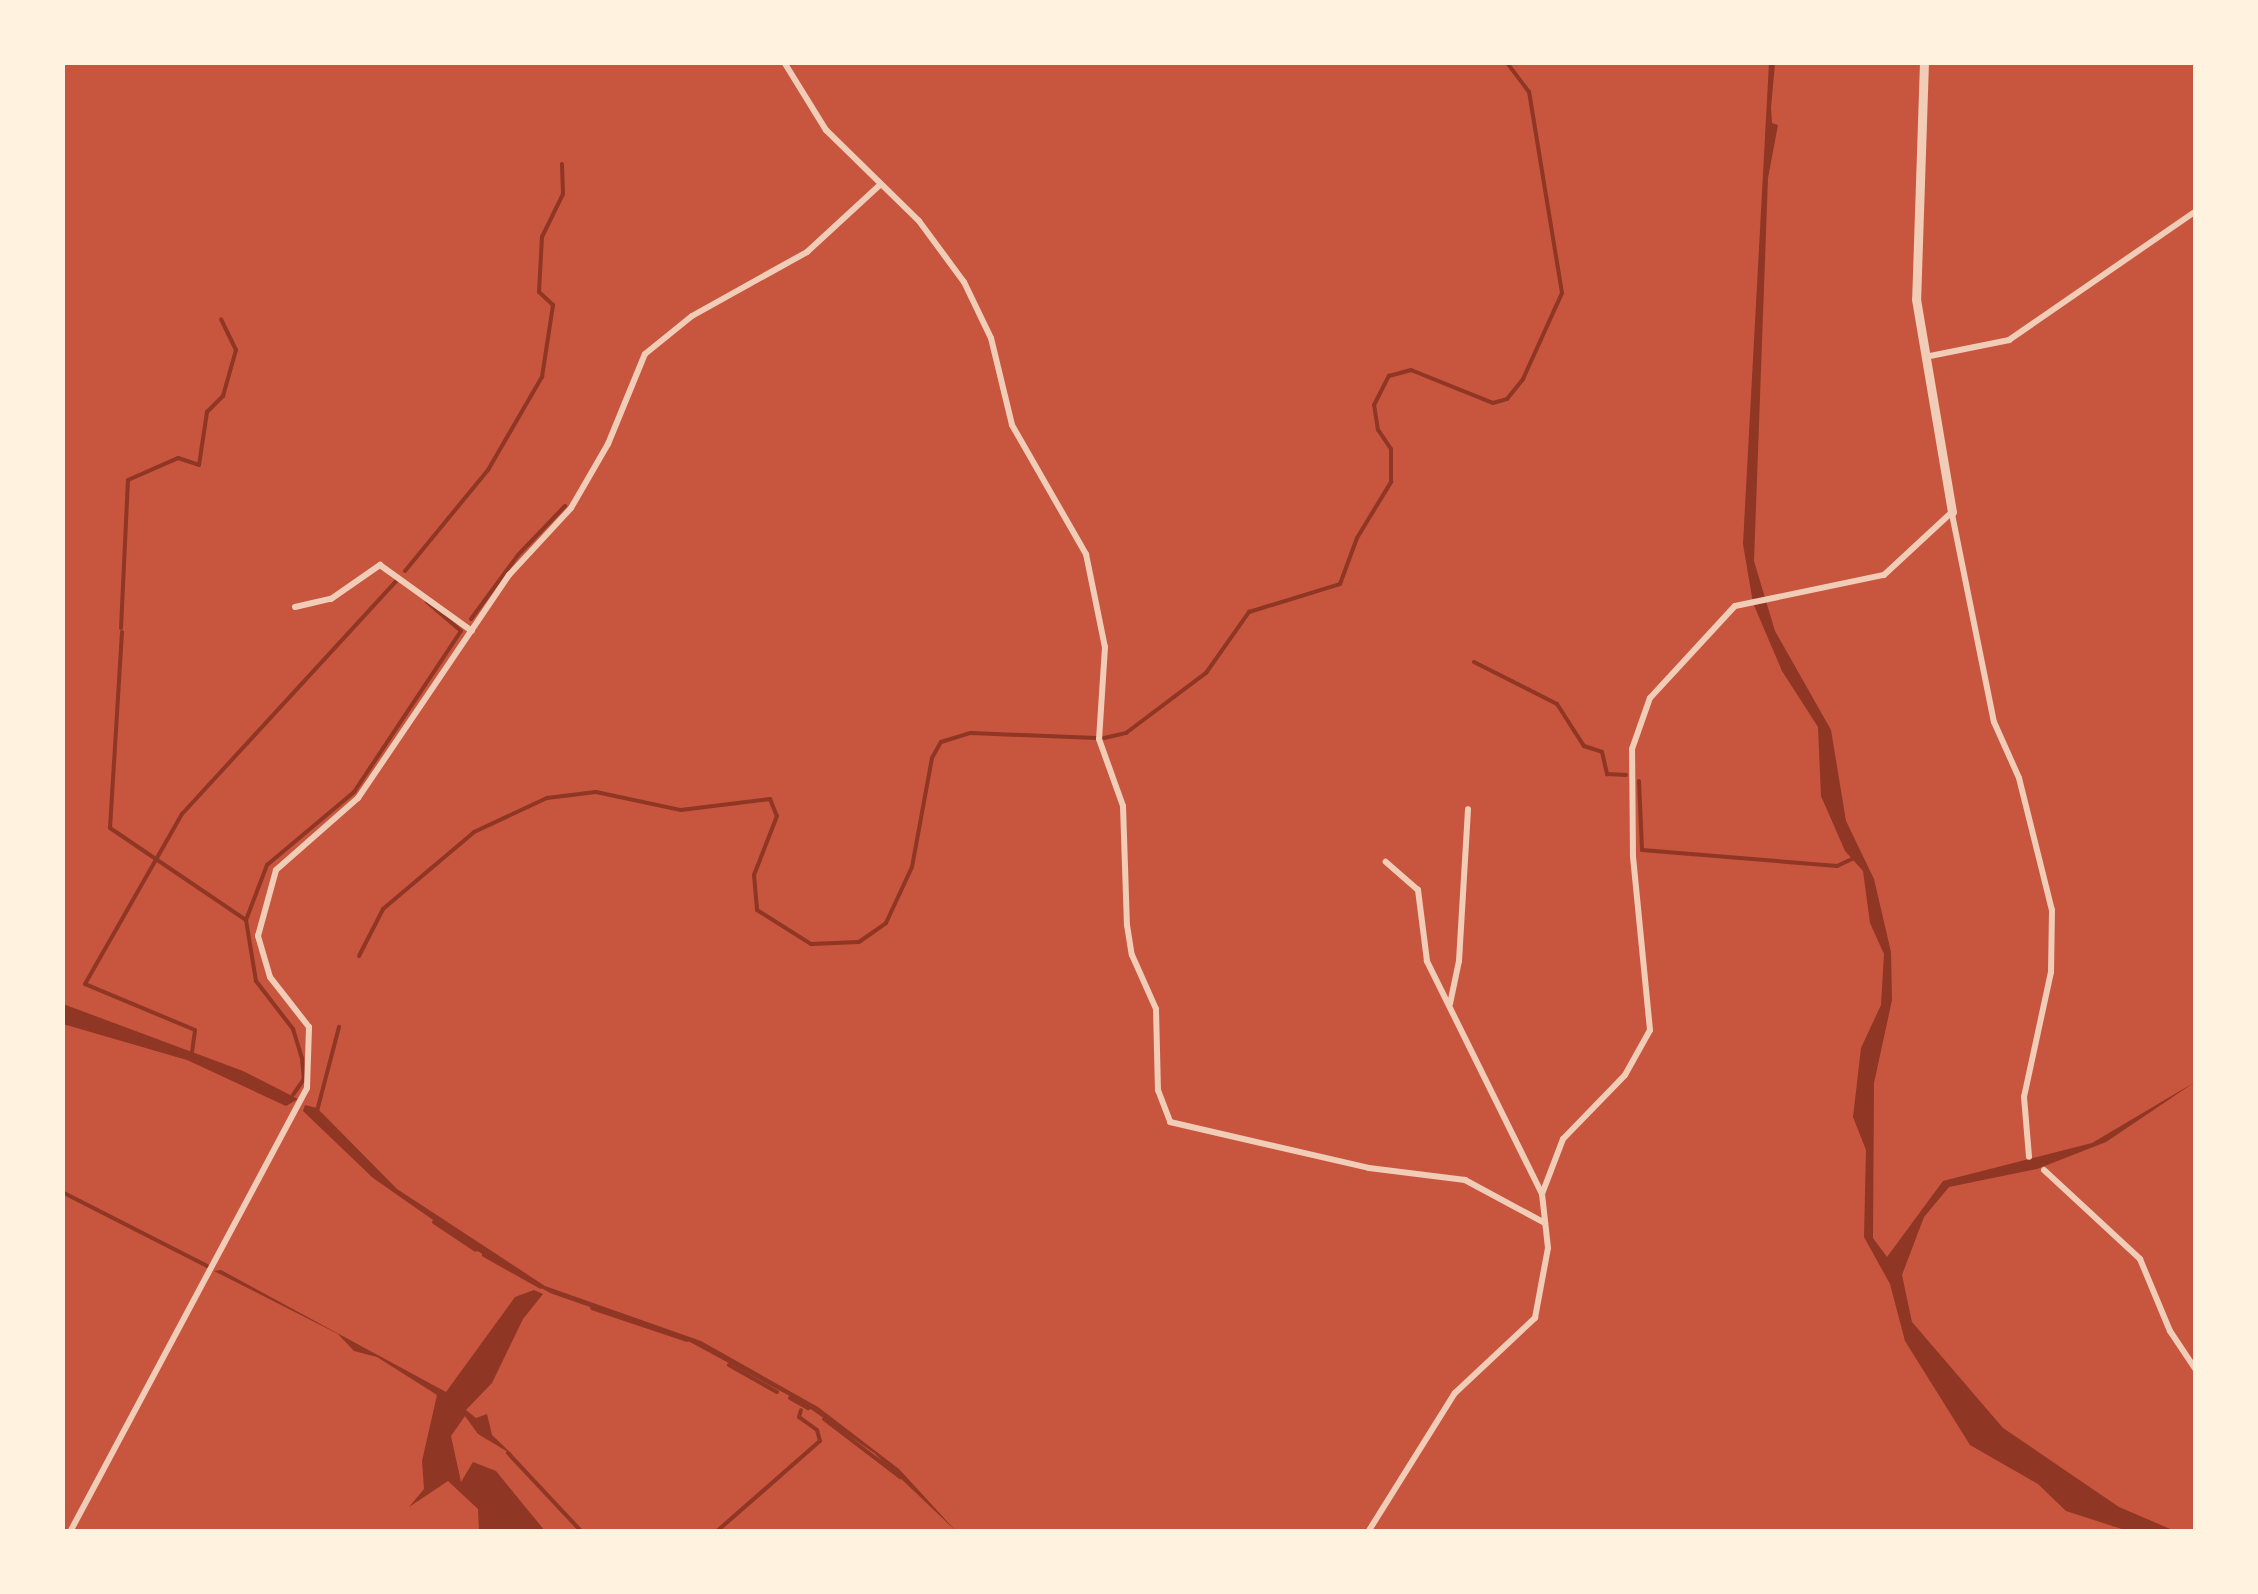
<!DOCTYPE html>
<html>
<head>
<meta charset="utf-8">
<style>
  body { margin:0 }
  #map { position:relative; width:2258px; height:1594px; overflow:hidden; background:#c8553d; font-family:"Asap Condensed",sans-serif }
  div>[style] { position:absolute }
  .water>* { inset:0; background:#8f3625 }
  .stream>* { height:4px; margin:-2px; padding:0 2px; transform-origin:2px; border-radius:2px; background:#8f3625 }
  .minor>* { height:6px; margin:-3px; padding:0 3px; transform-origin:3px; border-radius:3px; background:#f1ccb7 }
  .tertiary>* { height:9px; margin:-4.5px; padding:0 4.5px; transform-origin:4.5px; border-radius:4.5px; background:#f1ccb7 }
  span { translate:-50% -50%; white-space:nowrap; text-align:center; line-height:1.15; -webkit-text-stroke:8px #fff3e0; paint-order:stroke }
  .frame { position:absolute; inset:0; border:65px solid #fff3e0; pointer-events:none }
</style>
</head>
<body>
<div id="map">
  <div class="water">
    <i style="clip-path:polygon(1769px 63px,1775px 63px,1771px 108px,1772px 123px,1778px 125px,1768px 178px,1754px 561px,1775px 631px,1831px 730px,1846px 821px,1874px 879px,1891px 952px,1892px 1000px,1874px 1083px,1873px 1238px,1887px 1257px,1943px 1181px,2092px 1143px,2195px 1082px,2106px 1142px,2037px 1169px,1949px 1187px,1924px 1217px,1902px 1275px,1912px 1322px,2003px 1428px,2119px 1507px,2175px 1531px,2128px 1531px,2066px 1511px,2038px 1484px,1970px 1445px,1905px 1341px,1890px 1284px,1864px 1237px,1866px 1150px,1853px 1117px,1861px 1048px,1881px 1005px,1884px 954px,1870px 923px,1863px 871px,1845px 851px,1821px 796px,1818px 727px,1782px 671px,1753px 603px,1743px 544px)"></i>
    <i style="clip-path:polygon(63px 1004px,243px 1071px,298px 1099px,286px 1106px,187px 1060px,63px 1024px)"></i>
    <i style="clip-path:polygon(305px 1105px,317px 1108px,397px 1189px,545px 1286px,701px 1341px,818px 1407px,899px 1469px,956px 1531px,874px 1453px,799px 1401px,690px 1342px,550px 1293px,479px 1252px,373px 1178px,303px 1111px)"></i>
    <i style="clip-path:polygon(221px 1270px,446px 1392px,515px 1297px,534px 1290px,543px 1294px,523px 1319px,492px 1383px,466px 1410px,476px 1418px,487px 1414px,492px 1435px,513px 1455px,478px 1434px,465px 1416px,451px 1436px,461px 1482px,473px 1462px,496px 1471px,545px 1531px,479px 1531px,478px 1509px,448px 1481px,409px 1507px,424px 1489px,422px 1461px,437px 1395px,377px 1357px,354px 1351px,338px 1334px,214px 1271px)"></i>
  </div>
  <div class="stream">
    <i style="left:405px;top:571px;width:131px;rotate:-50.6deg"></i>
    <i style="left:488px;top:470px;width:108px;rotate:-59.9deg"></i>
    <i style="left:542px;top:377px;width:73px;rotate:-81.3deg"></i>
    <i style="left:553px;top:305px;width:19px;rotate:-137deg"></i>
    <i style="left:539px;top:292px;width:55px;rotate:-86.9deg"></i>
    <i style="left:542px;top:237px;width:48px;rotate:-64deg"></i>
    <i style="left:563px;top:194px;width:30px;rotate:-92deg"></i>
    <i style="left:471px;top:619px;width:79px;rotate:-53.7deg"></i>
    <i style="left:518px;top:555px;width:68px;rotate:-46.2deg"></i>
    <i style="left:121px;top:628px;width:148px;rotate:-87.3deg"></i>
    <i style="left:128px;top:480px;width:55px;rotate:-23.7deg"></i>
    <i style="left:178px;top:458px;width:22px;rotate:18deg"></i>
    <i style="left:199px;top:465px;width:54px;rotate:-81.4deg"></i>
    <i style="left:207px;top:412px;width:23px;rotate:-45deg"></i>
    <i style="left:223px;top:396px;width:48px;rotate:-74.2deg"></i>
    <i style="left:236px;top:350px;width:34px;rotate:-116deg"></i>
    <i style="left:122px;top:632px;width:196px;rotate:93.5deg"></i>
    <i style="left:110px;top:828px;width:164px;rotate:34.1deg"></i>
    <i style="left:246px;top:920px;width:62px;rotate:80.7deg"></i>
    <i style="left:256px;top:981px;width:61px;rotate:52.4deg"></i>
    <i style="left:293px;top:1029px;width:30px;rotate:73deg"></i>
    <i style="left:302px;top:1058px;width:21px;rotate:85deg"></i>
    <i style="left:304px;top:1079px;width:19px;rotate:125deg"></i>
    <i style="left:1474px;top:662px;width:93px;rotate:26.8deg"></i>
    <i style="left:1557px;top:704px;width:50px;rotate:57.3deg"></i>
    <i style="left:1584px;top:746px;width:19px;rotate:18deg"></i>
    <i style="left:1602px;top:752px;width:23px;rotate:77deg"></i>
    <i style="left:1607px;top:774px;width:19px;rotate:3deg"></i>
    <i style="left:1104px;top:738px;width:23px;rotate:-13deg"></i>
    <i style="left:1126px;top:733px;width:100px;rotate:-36.9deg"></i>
    <i style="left:1206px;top:673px;width:75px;rotate:-54.8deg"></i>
    <i style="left:1249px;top:612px;width:95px;rotate:-17.1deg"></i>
    <i style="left:1340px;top:584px;width:49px;rotate:-69.7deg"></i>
    <i style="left:1357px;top:538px;width:66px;rotate:-58.7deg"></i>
    <i style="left:1391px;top:482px;width:33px;rotate:-90deg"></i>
    <i style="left:1391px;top:449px;width:23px;rotate:-124deg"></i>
    <i style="left:1378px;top:430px;width:25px;rotate:-99deg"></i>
    <i style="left:1374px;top:405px;width:33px;rotate:-63deg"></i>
    <i style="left:1389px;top:376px;width:23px;rotate:-15deg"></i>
    <i style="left:1411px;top:370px;width:88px;rotate:21.9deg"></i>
    <i style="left:1493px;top:403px;width:15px;rotate:-16deg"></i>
    <i style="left:1507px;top:399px;width:26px;rotate:-51deg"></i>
    <i style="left:1523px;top:379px;width:94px;rotate:-65.6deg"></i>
    <i style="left:1562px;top:293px;width:204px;rotate:-99.3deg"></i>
    <i style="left:1529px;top:92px;width:38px;rotate:-127deg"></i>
    <i style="left:1639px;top:781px;width:69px;rotate:87.5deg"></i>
    <i style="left:1642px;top:850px;width:196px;rotate:4.7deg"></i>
    <i style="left:1837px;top:866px;width:19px;rotate:-25deg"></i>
    <i style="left:246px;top:920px;width:59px;rotate:-69.1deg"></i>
    <i style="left:267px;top:865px;width:114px;rotate:-40deg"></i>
    <i style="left:354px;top:792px;width:193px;rotate:-56.4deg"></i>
    <i style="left:461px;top:631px;width:45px;rotate:-139.5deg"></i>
    <i style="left:359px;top:956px;width:53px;rotate:-62.9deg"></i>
    <i style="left:383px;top:909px;width:119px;rotate:-40.2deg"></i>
    <i style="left:474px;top:832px;width:81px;rotate:-25deg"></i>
    <i style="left:547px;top:798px;width:49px;rotate:-7deg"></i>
    <i style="left:596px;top:792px;width:87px;rotate:12deg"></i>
    <i style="left:681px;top:810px;width:90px;rotate:-7deg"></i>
    <i style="left:770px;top:799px;width:18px;rotate:68deg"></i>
    <i style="left:777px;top:816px;width:63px;rotate:111.3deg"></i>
    <i style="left:754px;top:875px;width:35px;rotate:85deg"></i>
    <i style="left:757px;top:910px;width:64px;rotate:32.2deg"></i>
    <i style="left:811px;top:944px;width:48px;rotate:-2.4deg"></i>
    <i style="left:859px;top:942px;width:33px;rotate:-35deg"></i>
    <i style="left:886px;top:923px;width:62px;rotate:-65.1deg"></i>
    <i style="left:912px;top:867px;width:111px;rotate:-79.6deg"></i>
    <i style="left:932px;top:758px;width:18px;rotate:-61deg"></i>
    <i style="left:941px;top:742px;width:31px;rotate:-17deg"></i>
    <i style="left:971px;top:733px;width:125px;rotate:2.3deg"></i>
    <i style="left:192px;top:1052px;width:22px;rotate:-82deg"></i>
    <i style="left:195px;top:1030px;width:119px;rotate:-157.3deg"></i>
    <i style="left:85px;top:984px;width:196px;rotate:-60.3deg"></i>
    <i style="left:182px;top:814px;width:318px;rotate:-47.4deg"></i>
    <i style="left:317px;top:1111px;width:87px;rotate:-75.3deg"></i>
    <i style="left:318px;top:1121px;width:20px;rotate:45deg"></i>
    <i style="left:62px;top:1192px;width:163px;rotate:27deg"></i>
    <i style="left:434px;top:1222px;width:50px;rotate:33.7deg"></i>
    <i style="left:484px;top:1255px;width:65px;rotate:29.3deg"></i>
    <i style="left:592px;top:1308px;width:100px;rotate:18.6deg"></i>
    <i style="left:729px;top:1365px;width:55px;rotate:29.4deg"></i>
    <i style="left:790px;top:1398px;width:21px;rotate:29deg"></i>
    <i style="left:824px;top:1419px;width:96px;rotate:37.3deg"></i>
    <i style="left:508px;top:1453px;width:108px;rotate:46.9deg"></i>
    <i style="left:716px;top:1532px;width:138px;rotate:-41.2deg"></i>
    <i style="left:820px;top:1441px;width:11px;rotate:-105deg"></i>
    <i style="left:817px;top:1430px;width:22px;rotate:-144deg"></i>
    <i style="left:799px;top:1417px;width:7px;rotate:-74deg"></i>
  </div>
  <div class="minor">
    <i style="left:784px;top:62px;width:80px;rotate:58.3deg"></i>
    <i style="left:826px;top:130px;width:130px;rotate:44.4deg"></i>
    <i style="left:919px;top:221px;width:76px;rotate:53.6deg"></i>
    <i style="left:964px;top:282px;width:62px;rotate:64.3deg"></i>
    <i style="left:991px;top:338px;width:89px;rotate:76.4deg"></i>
    <i style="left:1012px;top:425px;width:149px;rotate:60.2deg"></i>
    <i style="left:1086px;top:554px;width:95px;rotate:78.5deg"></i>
    <i style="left:1105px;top:647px;width:92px;rotate:93.7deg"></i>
    <i style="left:1099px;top:739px;width:71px;rotate:70.3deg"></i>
    <i style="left:1123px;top:806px;width:119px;rotate:88.1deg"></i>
    <i style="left:1127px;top:925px;width:30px;rotate:81deg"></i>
    <i style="left:1132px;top:955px;width:59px;rotate:66deg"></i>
    <i style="left:1156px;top:1009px;width:81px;rotate:88.6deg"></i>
    <i style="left:1158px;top:1090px;width:34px;rotate:69deg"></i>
    <i style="left:1170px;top:1122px;width:204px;rotate:13deg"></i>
    <i style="left:1369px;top:1168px;width:97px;rotate:7.1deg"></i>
    <i style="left:1465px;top:1180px;width:91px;rotate:28.3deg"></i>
    <i style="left:1930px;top:356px;width:81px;rotate:-11.4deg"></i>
    <i style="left:2009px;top:340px;width:227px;rotate:-34.6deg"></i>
    <i style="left:1952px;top:514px;width:212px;rotate:78.6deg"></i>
    <i style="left:1994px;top:722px;width:61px;rotate:65.9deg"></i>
    <i style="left:2019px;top:778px;width:136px;rotate:76deg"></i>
    <i style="left:2052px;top:910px;width:62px;rotate:90.9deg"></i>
    <i style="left:2051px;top:972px;width:128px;rotate:102.2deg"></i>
    <i style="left:2024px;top:1097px;width:60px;rotate:85.2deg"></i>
    <i style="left:295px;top:607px;width:37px;rotate:-13deg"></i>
    <i style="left:331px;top:599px;width:60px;rotate:-34.8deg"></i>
    <i style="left:380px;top:565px;width:113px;rotate:35.7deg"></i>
    <i style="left:1450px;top:1004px;width:44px;rotate:-78.2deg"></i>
    <i style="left:1459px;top:961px;width:152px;rotate:-86.6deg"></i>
    <i style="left:2044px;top:1170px;width:131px;rotate:42.8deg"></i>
    <i style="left:2140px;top:1259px;width:78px;rotate:67.4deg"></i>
    <i style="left:2170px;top:1331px;width:47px;rotate:56.3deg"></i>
    <i style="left:1542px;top:1194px;width:59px;rotate:-69.1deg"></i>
    <i style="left:1563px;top:1139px;width:89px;rotate:-45.9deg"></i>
    <i style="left:1625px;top:1075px;width:51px;rotate:-60.9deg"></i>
    <i style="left:1650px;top:1030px;width:175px;rotate:-95.6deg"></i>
    <i style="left:1633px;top:856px;width:107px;rotate:-90.5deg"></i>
    <i style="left:1632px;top:749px;width:54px;rotate:-70.6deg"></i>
    <i style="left:1650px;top:698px;width:125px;rotate:-47.3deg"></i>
    <i style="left:1735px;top:606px;width:152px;rotate:-11.8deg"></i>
    <i style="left:1884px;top:575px;width:93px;rotate:-42.8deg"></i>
    <i style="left:70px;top:1532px;width:503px;rotate:-61.91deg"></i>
    <i style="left:307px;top:1088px;width:61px;rotate:-88.1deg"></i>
    <i style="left:309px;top:1027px;width:63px;rotate:-128deg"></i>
    <i style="left:270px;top:977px;width:43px;rotate:-106.3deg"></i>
    <i style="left:258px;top:936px;width:68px;rotate:-74.7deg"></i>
    <i style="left:276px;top:870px;width:109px;rotate:-41.3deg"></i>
    <i style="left:358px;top:798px;width:269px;rotate:-55.9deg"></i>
    <i style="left:509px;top:575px;width:91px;rotate:-47.2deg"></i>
    <i style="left:571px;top:508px;width:74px;rotate:-60deg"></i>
    <i style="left:608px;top:444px;width:97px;rotate:-67.7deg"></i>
    <i style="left:645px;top:354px;width:60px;rotate:-39deg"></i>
    <i style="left:692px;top:316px;width:132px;rotate:-29.1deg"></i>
    <i style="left:807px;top:252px;width:100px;rotate:-42.6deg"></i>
    <i style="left:1368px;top:1532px;width:164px;rotate:-58deg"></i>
    <i style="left:1455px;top:1393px;width:110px;rotate:-43.2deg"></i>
    <i style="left:1535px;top:1318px;width:71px;rotate:-79.5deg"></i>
    <i style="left:1548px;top:1248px;width:54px;rotate:-96.3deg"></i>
    <i style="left:1542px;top:1194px;width:260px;rotate:-116.3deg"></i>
    <i style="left:1427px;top:961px;width:72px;rotate:-97.2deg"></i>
    <i style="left:1418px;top:890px;width:43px;rotate:-138.8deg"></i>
  </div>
  <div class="tertiary">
    <i style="left:1924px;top:62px;width:237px;rotate:91.9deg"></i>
    <i style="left:1916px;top:299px;width:216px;rotate:80.4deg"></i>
  </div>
  <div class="frame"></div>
</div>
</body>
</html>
